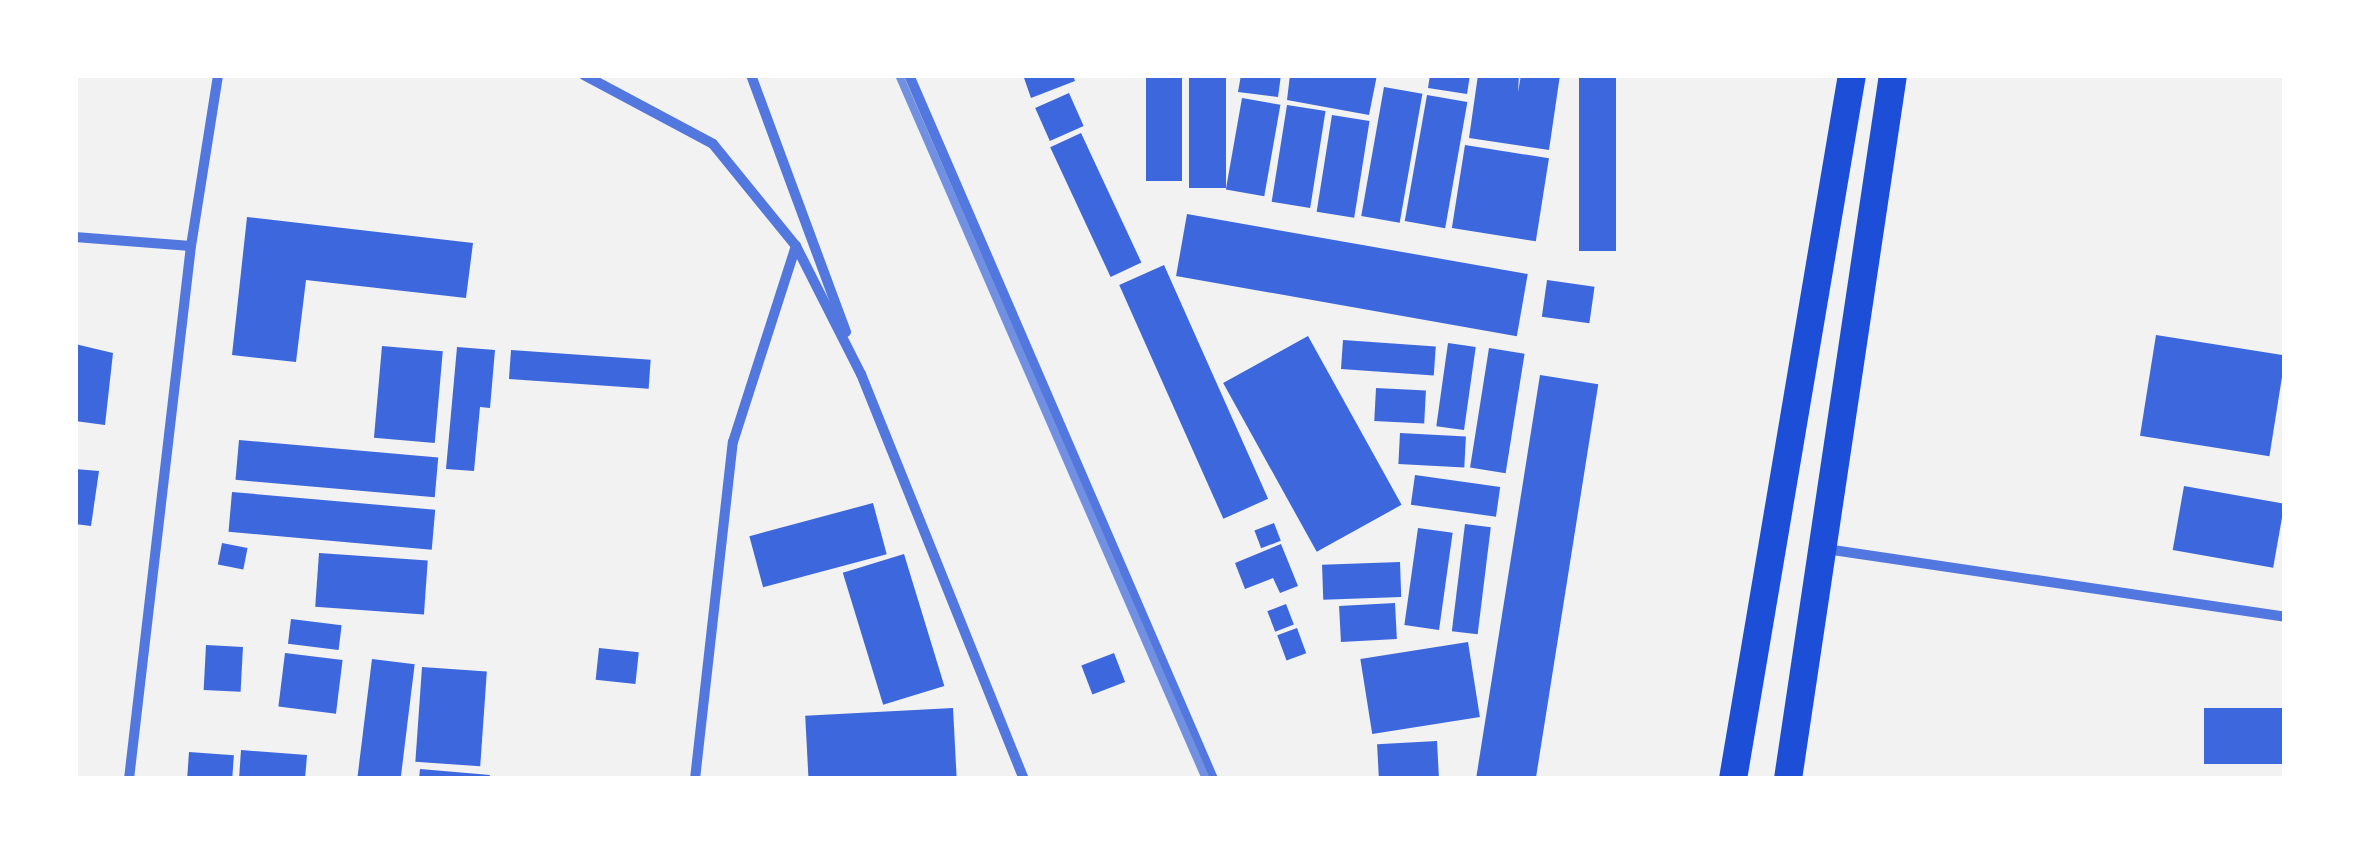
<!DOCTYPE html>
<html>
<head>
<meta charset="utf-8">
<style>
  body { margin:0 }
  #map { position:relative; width:2360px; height:854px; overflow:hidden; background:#f2f2f2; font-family:Cabin,sans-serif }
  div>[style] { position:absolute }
  .building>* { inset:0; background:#3d67dc; transform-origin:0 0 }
  .minor>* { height:10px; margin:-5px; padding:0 5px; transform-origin:5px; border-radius:5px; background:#5277de }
  .trunk>* { height:28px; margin:-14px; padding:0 14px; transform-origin:14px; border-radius:14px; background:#1d4ed8 }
  .rail>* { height:8px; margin:-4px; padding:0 4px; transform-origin:4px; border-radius:4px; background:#7290e2 }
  span { translate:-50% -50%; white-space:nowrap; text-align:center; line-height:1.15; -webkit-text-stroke:8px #fff; paint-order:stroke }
  .frame { position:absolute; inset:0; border:78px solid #fff; pointer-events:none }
</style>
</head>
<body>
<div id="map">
  <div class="building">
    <i style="clip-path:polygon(1023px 75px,1073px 75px,1075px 81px,1031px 98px)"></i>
    <i style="left:1146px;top:75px;width:36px;height:106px"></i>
    <i style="left:1189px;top:75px;width:37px;height:113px"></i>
    <i style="clip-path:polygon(1241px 75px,1281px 75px,1278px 97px,1238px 92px)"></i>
    <i style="clip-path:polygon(1290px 75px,1377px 75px,1369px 115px,1287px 100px)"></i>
    <i style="clip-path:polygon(1430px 75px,1470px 75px,1467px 94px,1428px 88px)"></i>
    <i style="clip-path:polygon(1478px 75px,1519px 75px,1518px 92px,1521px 75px,1560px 75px,1549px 150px,1469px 138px)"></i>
    <i style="left:1579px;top:75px;width:37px;height:176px"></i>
    <i style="left:1384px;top:87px;width:39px;height:131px;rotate:10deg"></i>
    <i style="left:1069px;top:93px;width:36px;height:37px;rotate:66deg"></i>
    <i style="left:1427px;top:95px;width:41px;height:128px;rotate:10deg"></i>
    <i style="left:1242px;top:98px;width:39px;height:93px;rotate:10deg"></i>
    <i style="left:1287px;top:105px;width:39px;height:98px;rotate:9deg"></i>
    <i style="left:1332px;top:115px;width:38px;height:98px;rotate:9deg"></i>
    <i style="left:1081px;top:133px;width:143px;height:34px;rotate:65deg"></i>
    <i style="left:1465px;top:145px;width:85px;height:84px;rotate:9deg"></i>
    <i style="left:1187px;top:214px;width:346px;height:63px;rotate:10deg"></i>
    <i style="clip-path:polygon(247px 217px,473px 243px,466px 298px,306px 280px,296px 362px,232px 355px)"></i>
    <i style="left:1164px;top:265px;width:256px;height:49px;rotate:66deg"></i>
    <i style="left:1547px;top:280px;width:48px;height:37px;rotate:8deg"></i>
    <i style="left:2156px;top:335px;width:131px;height:102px;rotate:9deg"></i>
    <i style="left:1308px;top:336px;width:193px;height:97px;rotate:61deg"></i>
    <i style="left:1343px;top:340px;width:93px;height:29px;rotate:4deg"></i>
    <i style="left:1448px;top:343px;width:28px;height:84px;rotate:8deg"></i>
    <i style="clip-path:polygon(75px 344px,113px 353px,105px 425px,75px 421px)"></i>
    <i style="left:382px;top:346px;width:61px;height:92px;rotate:5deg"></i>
    <i style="clip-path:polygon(457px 347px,495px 350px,490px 408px,480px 407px,474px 471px,446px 469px)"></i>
    <i style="left:1489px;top:348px;width:36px;height:121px;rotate:9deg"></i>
    <i style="left:511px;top:350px;width:140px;height:29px;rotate:4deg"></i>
    <i style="left:1540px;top:375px;width:59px;height:410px;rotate:9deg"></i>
    <i style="left:1376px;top:388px;width:50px;height:33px;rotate:3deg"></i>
    <i style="left:1400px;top:433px;width:66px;height:31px;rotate:3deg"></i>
    <i style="left:239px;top:440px;width:200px;height:40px;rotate:5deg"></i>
    <i style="clip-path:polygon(75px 469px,99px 471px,91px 526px,75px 524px)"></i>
    <i style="left:1415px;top:475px;width:86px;height:30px;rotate:8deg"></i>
    <i style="left:2184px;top:486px;width:102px;height:65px;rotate:10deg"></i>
    <i style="left:232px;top:492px;width:204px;height:40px;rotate:5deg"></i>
    <i style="left:873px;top:503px;width:53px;height:128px;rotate:75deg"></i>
    <i style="left:1274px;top:523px;width:19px;height:21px;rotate:69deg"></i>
    <i style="left:1465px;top:524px;width:26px;height:108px;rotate:7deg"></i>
    <i style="left:1418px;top:528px;width:35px;height:98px;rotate:8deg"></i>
    <i style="left:222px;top:543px;width:26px;height:22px;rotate:11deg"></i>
    <i style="clip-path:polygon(1281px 544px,1298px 586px,1280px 593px,1273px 578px,1245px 589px,1235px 563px)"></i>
    <i style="left:319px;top:553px;width:109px;height:54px;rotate:4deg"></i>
    <i style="left:904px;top:554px;width:138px;height:64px;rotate:73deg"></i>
    <i style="left:1400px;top:562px;width:35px;height:78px;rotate:88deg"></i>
    <i style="left:1395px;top:603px;width:36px;height:56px;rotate:87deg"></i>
    <i style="left:1286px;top:604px;width:22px;height:20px;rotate:69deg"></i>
    <i style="left:291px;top:619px;width:51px;height:25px;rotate:7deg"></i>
    <i style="left:1297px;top:628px;width:27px;height:21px;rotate:70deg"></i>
    <i style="left:1468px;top:642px;width:76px;height:109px;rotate:81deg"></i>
    <i style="left:206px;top:645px;width:37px;height:45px;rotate:3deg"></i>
    <i style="left:599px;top:648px;width:40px;height:32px;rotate:6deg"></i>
    <i style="left:285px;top:653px;width:58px;height:54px;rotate:7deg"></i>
    <i style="left:1114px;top:653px;width:31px;height:35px;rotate:69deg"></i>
    <i style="left:372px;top:659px;width:43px;height:121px;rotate:7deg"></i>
    <i style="left:422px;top:667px;width:65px;height:95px;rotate:4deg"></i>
    <i style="left:953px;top:708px;width:71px;height:148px;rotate:87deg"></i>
    <i style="left:2285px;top:708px;width:56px;height:81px;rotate:90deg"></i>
    <i style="left:1437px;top:741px;width:38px;height:60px;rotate:87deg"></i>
    <i style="clip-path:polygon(241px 750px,307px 755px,305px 779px,239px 779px)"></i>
    <i style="left:189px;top:752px;width:45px;height:27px;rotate:4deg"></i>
    <i style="clip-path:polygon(420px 769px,490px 775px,489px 779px,419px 779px)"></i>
  </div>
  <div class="minor">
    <i style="left:584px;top:75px;width:146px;rotate:28.1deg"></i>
    <i style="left:713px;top:144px;width:132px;rotate:50.9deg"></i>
    <i style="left:796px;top:246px;width:144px;rotate:63.1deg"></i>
    <i style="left:861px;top:374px;width:437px;rotate:68.1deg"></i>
    <i style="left:751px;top:75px;width:274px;rotate:69.7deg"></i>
    <i style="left:909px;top:75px;width:767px;rotate:66.64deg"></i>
    <i style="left:75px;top:237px;width:116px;rotate:4.4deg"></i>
    <i style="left:1826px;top:549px;width:464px;rotate:8.4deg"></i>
    <i style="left:129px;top:779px;width:537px;rotate:-83.37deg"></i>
    <i style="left:191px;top:246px;width:173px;rotate:-81deg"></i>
    <i style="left:695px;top:779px;width:339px;rotate:-83.6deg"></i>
    <i style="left:733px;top:442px;width:206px;rotate:-72.2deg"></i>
  </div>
  <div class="trunk">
    <i style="left:1733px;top:779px;width:714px;rotate:-80.41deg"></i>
    <i style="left:1788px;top:779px;width:712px;rotate:-81.52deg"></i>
  </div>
  <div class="rail">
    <i style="left:899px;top:75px;width:768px;rotate:66.44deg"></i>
  </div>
  <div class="frame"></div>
</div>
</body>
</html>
